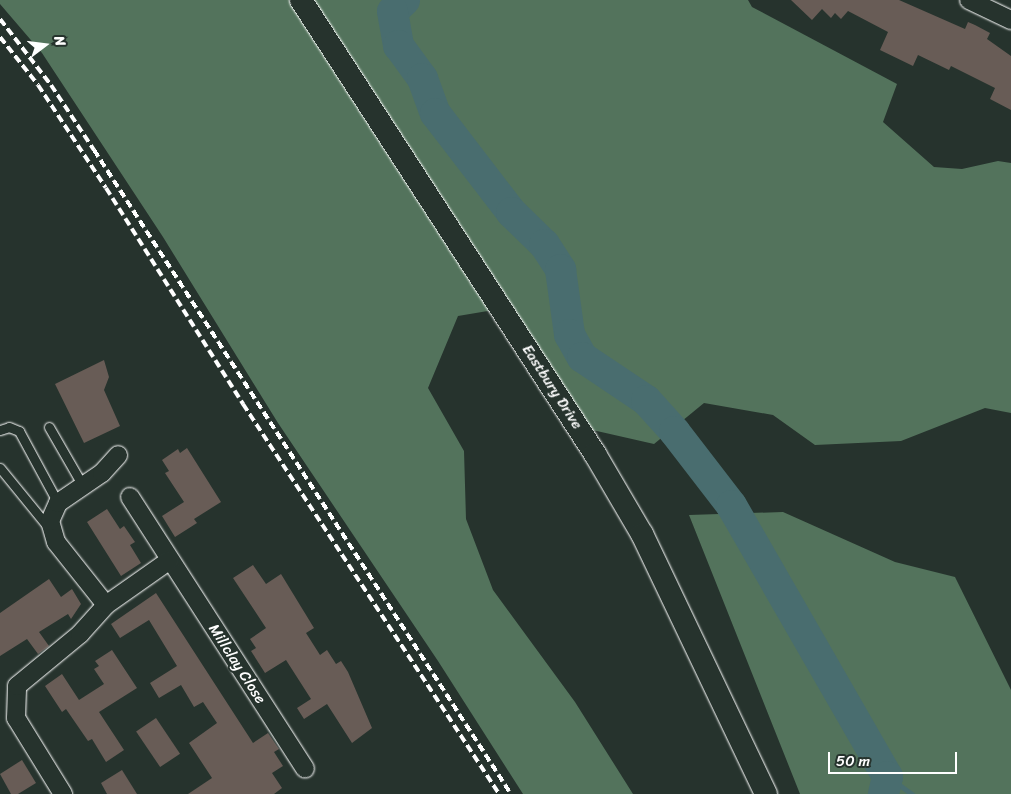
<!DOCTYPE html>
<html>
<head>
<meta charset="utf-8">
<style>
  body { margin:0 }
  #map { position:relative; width:1011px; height:794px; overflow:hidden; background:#26332d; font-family:Sriracha,sans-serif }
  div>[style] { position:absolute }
  .green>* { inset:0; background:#53735c }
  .stream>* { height:5px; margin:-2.5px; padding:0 2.5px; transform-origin:2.5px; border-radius:2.5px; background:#496d6f }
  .river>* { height:31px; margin:-15.5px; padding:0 15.5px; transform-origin:15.5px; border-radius:15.5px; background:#496d6f }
  .building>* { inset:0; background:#685c56; transform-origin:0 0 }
  .roads { filter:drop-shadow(0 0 1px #fff) drop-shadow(0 0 1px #fff) }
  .service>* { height:9px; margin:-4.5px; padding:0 4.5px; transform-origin:4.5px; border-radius:4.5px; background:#26332d }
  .minor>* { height:18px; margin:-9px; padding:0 9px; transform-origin:9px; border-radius:9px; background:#26332d }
  .tertiary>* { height:22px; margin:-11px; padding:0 11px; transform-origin:11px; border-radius:11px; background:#26332d }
  .rail>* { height:4px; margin-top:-2px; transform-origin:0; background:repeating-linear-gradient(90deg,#fff 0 8px,transparent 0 12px) }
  span { translate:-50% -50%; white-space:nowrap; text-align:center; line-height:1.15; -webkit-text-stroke:4px #26332d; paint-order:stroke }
  .street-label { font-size:15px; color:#fff }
  .north { position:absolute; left:20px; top:20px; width:50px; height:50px; -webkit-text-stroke:4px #26332d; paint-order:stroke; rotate:75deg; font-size:14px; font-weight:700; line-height:20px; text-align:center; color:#fff }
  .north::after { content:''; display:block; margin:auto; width:18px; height:22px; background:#fff; clip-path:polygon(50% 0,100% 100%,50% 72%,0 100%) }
  .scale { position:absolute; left:828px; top:752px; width:129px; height:22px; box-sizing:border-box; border:2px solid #fff; border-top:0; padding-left:6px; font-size:15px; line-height:18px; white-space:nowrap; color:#fff; -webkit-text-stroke:4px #26332d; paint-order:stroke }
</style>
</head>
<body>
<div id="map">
  <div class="green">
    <i style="clip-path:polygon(0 0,748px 0,752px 7px,897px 84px,883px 122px,934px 167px,962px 169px,998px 161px,1011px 163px,1011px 413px,985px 408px,901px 441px,815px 445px,773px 415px,704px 403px,654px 444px,588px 429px,511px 307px,458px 316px,428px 388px,464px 451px,466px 519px,493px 590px,575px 702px,633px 794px,523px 794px,438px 661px,278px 423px,163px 237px,42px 53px,0 4px)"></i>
    <i style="clip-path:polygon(783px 512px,895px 562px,955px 577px,1011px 690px,1011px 794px,800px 794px,689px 515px)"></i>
  </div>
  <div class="stream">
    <i style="left:887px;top:776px;width:31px;rotate:36deg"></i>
  </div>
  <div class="river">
    <i style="left:404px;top:0;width:16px;rotate:137deg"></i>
    <i style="left:392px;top:11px;width:35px;rotate:80deg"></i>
    <i style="left:398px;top:45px;width:41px;rotate:54deg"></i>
    <i style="left:422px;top:78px;width:37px;rotate:70deg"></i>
    <i style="left:435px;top:113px;width:125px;rotate:52.5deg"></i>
    <i style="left:511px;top:212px;width:46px;rotate:44.1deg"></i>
    <i style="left:544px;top:244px;width:30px;rotate:57deg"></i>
    <i style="left:560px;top:269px;width:66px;rotate:82.1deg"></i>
    <i style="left:569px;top:334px;width:26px;rotate:61deg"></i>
    <i style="left:582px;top:357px;width:77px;rotate:33.9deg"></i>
    <i style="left:646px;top:400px;width:42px;rotate:47.9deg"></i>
    <i style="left:674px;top:431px;width:93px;rotate:52.4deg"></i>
    <i style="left:731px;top:505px;width:313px;rotate:60.1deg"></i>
    <i style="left:887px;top:776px;width:18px;rotate:103deg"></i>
  </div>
  <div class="building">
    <i style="clip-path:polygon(791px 0,899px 0,965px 29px,968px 22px,975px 25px,990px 33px,987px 39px,1011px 56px,1011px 110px,990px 99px,995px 88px,951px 66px,949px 70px,918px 55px,913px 66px,880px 50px,888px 32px,848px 11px,841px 19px,835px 13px,831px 18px,822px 9px,812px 20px)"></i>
    <i style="clip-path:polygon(104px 360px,109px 377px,104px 390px,120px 426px,84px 443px,55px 384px)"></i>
    <i style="clip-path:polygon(187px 448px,221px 502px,194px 519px,197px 523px,175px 537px,162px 516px,184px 502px,165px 473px,169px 471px,162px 460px,178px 449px,180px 453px)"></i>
    <i style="clip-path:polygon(107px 509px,120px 529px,124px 526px,135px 542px,130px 545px,141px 563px,121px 576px,87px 522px)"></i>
    <i style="clip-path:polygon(253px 565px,266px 584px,281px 574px,314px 628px,306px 633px,320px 655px,327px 650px,336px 664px,341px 661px,348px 672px,372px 728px,352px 743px,327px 704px,304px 719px,297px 708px,311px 699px,286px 660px,265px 673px,251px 651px,256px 648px,250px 639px,266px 628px,233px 578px)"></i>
    <i style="clip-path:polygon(49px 579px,61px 597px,72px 589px,81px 604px,71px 619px,68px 614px,39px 632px,49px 646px,38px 654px,27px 639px,0 656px,0 613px)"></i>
    <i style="clip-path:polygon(156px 593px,253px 743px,268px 733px,279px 749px,274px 752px,283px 766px,272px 773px,282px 788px,274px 794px,188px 794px,212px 778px,189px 743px,217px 723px,203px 702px,194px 707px,181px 685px,159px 698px,150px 683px,177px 666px,149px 620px,120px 638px,111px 624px)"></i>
    <i style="clip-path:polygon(112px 650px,137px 688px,99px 712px,124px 750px,106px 762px,92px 739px,88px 741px,66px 709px,62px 712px,45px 686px,62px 674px,79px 700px,104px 684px,94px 669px,99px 666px,95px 661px)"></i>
    <i style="left:156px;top:718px;width:43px;height:24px;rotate:56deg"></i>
    <i style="clip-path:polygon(22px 760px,36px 783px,18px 794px,11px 794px,0 774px)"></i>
    <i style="clip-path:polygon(122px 770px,137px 794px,107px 794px,101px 783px)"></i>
  </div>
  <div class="roads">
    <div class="service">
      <i style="left:49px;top:427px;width:68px;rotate:60deg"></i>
      <i style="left:0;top:430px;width:9px;rotate:-18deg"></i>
      <i style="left:9px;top:427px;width:11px;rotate:22deg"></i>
      <i style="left:19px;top:431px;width:82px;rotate:61.6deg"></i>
      <i style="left:0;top:468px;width:77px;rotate:50.8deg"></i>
    </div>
    <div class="minor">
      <i style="left:969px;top:0;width:47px;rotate:25.5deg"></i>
      <i style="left:130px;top:497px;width:323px;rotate:57.2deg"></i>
      <i style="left:106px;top:605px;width:80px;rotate:-128.4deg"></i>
      <i style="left:56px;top:542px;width:22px;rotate:-106deg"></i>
      <i style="left:50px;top:521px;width:20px;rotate:-66deg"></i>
      <i style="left:58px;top:503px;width:53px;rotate:-34.3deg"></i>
      <i style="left:102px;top:473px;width:24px;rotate:-48deg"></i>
      <i style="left:63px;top:794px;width:89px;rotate:-121.7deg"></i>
      <i style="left:16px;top:718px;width:32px;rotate:-88deg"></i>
      <i style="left:17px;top:686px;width:82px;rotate:-39.5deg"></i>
      <i style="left:80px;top:634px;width:39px;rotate:-48deg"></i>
      <i style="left:106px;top:605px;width:78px;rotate:-35.1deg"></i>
    </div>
    <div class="tertiary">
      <i style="left:301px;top:0;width:541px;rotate:57.07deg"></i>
      <i style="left:595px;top:454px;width:93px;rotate:59.6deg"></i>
      <i style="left:642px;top:534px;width:288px;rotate:64.5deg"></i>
    </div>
  </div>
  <div class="rail">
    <i style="left:0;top:19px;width:83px;rotate:52.3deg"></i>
    <i style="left:51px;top:85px;width:78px;rotate:56.5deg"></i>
    <i style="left:94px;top:150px;width:767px;rotate:57.08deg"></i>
    <i style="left:0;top:37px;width:61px;rotate:51.6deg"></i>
    <i style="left:38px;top:85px;width:123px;rotate:56.6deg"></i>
    <i style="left:106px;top:188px;width:256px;rotate:57.6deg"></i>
    <i style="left:243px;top:404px;width:467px;rotate:56.7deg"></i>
  </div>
  <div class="street-label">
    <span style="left:552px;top:387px;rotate:57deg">Eastbury Drive</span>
    <span style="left:237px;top:664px;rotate:57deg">Millclay Close</span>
  </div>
  <div class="north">N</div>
  <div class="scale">50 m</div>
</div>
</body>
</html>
